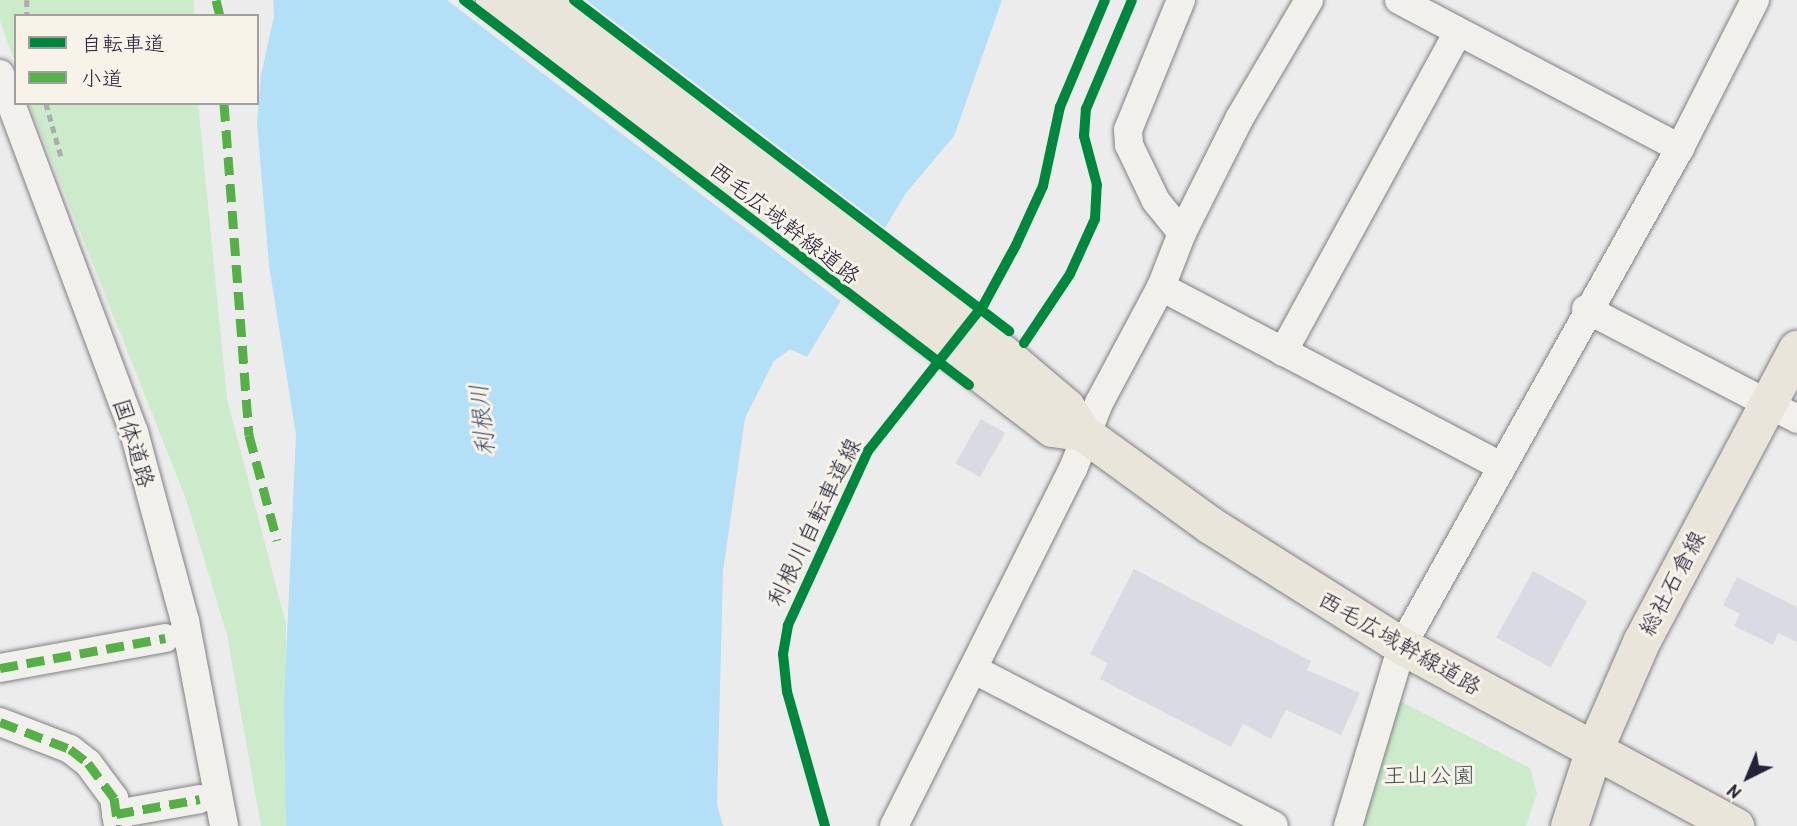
<!DOCTYPE html>
<html>
<head>
<meta charset="utf-8">
<style>
  body { margin:0 }
  #map { position:relative; width:1797px; height:826px; overflow:hidden; background:#ececec; font-family:"Patrick Hand","Klee One",sans-serif }
  div>[style] { position:absolute }
  .green>* { inset:0; background:#ccebca }
  .water>* { inset:0; background:#b3dff7 }
  .pier>* { inset:0; background:#ececec }
  .building>* { inset:0; background:#d9dae4; transform-origin:0 0 }
  .path>* { height:4.5px; margin-top:-2.25px; transform-origin:0; background:repeating-linear-gradient(90deg,#acabad 0 7px,transparent 0 12px) }
  .roads { filter:drop-shadow(0 0 2px #818186) drop-shadow(0 0 2px #818186) }
  .minor>* { height:28px; margin:-14px; padding:0 14px; transform-origin:14px; border-radius:14px; background:#f1f0ed }
  .major>* { height:37px; margin:-18.5px; padding:0 18.5px; transform-origin:18.5px; border-radius:18.5px; background:#e9e5da }
  .quiet>* { height:9px; margin-top:-4.5px; transform-origin:0; background:repeating-linear-gradient(90deg,#55b146 0 18px,transparent 0 27px) }
  .cycleway>* { height:10px; margin:-5px; padding:0 5px; transform-origin:5px; border-radius:5px; background:#00873e }
  span { translate:-50% -50%; white-space:nowrap; text-align:center; line-height:1.15; -webkit-text-stroke:6px #f7f3e8; paint-order:stroke }
  .street-label { font-size:23px; color:#22223b }
  .park-label { font-size:23px; color:#465458 }
  .water-label { font-size:24px; color:#40506b; font-style:italic }
  .legend { position:absolute; left:14px; top:14px; width:245px; height:91px; box-sizing:border-box; background:#f7f3e8; border:2px solid #a29fa3; margin:0; padding:9px 12px; list-style:none; font-size:21px; color:#22223b }
  .legend li { display:flex; align-items:center; gap:14px; height:35px }
  .legend b { width:35px; border:2px solid #a29fa3 }
  .north { position:absolute; left:1713px; top:742px; width:70px; height:70px; -webkit-text-stroke:5px #f7f3e8; paint-order:stroke; rotate:223deg; font-size:19px; font-weight:700; line-height:28px; text-align:center; color:#22223b }
  .north::after { content:''; display:block; margin:auto; width:24px; height:32px; background:#22223b; clip-path:polygon(50% 0,100% 100%,50% 72%,0 100%) }
</style>
</head>
<body>
<div id="map">
  <div class="green">
    <i style="clip-path:polygon(0 0,194px 0,194px 16px,16px 16px,16px 65px,0 21px)"></i>
    <i style="clip-path:polygon(29px 103px,198px 103px,227px 399px,286px 624px,286px 826px,261px 826px,227px 635px,186px 499px)"></i>
    <i style="clip-path:polygon(1396px 699px,1530px 768px,1537px 794px,1526px 826px,1358px 826px)"></i>
  </div>
  <div class="water">
    <i style="clip-path:polygon(273px 0,1002px 0,954px 136px,906px 193px,807px 357px,790px 349px,774px 361px,745px 418px,723px 571px,717px 804px,723px 826px,286px 826px,284px 703px,296px 435px,269px 265px,257px 123px,261px 75px,274px 16px)"></i>
  </div>
  <div class="pier">
    <i style="clip-path:polygon(447px 0,586px 0,888px 230px,843px 303px)"></i>
  </div>
  <div class="building">
    <i style="left:981px;top:419px;width:28px;height:51px;rotate:30deg"></i>
    <i style="clip-path:polygon(1134px 569px,1311px 661px,1307px 670px,1360px 693px,1341px 735px,1286px 710px,1271px 739px,1243px 724px,1231px 747px,1100px 679px,1108px 663px,1090px 654px)"></i>
    <i style="left:1533px;top:571px;width:62px;height:76px;rotate:29deg"></i>
    <i style="clip-path:polygon(1737px 577px,1797px 607px,1797px 642px,1778px 633px,1773px 645px,1734px 626px,1740px 614px,1723px 605px)"></i>
  </div>
  <div class="path">
    <i style="left:27px;top:0;width:16px;rotate:90deg"></i>
    <i style="left:46px;top:103px;width:55px;rotate:74.2deg"></i>
  </div>
  <div class="roads">
    <div class="minor">
      <i style="left:1181px;top:0;width:140px;rotate:112.2deg"></i>
      <i style="left:1128px;top:130px;width:15px;rotate:86deg"></i>
      <i style="left:1129px;top:145px;width:62px;rotate:64.3deg"></i>
      <i style="left:1156px;top:201px;width:41px;rotate:50.9deg"></i>
      <i style="left:1399px;top:0;width:318px;rotate:27.8deg"></i>
      <i style="left:0;top:74px;width:382px;rotate:69.5deg"></i>
      <i style="left:134px;top:432px;width:196px;rotate:74.9deg"></i>
      <i style="left:185px;top:621px;width:209px;rotate:79.2deg"></i>
      <i style="left:1161px;top:287px;width:382px;rotate:27.8deg"></i>
      <i style="left:1586px;top:309px;width:238px;rotate:27.5deg"></i>
      <i style="left:1283px;top:352px;width:365px;rotate:-61.3deg"></i>
      <i style="left:0;top:668px;width:168px;rotate:-10.3deg"></i>
      <i style="left:973px;top:669px;width:339px;rotate:27.5deg"></i>
      <i style="left:0;top:722px;width:75px;rotate:21.1deg"></i>
      <i style="left:70px;top:749px;width:23px;rotate:38deg"></i>
      <i style="left:88px;top:763px;width:44px;rotate:53.4deg"></i>
      <i style="left:114px;top:798px;width:28px;rotate:82deg"></i>
      <i style="left:116px;top:814px;width:85px;rotate:-10.1deg"></i>
      <i style="left:894px;top:826px;width:399px;rotate:-63.4deg"></i>
      <i style="left:1073px;top:469px;width:71px;rotate:-68.5deg"></i>
      <i style="left:1099px;top:403px;width:132px;rotate:-61.9deg"></i>
      <i style="left:1161px;top:287px;width:58px;rotate:-68.7deg"></i>
      <i style="left:1182px;top:233px;width:127px;rotate:-63.4deg"></i>
      <i style="left:1239px;top:119px;width:138px;rotate:-59.5deg"></i>
      <i style="left:1348px;top:826px;width:188px;rotate:-73.3deg"></i>
      <i style="left:1402px;top:646px;width:570px;rotate:-60.83deg"></i>
      <i style="left:1680px;top:148px;width:166px;rotate:-63.1deg"></i>
    </div>
    <div class="major">
      <i style="left:494px;top:0;width:703px;rotate:37.49deg"></i>
      <i style="left:1052px;top:428px;width:30px;rotate:8deg"></i>
      <i style="left:542px;top:0;width:580px;rotate:37.5deg"></i>
      <i style="left:1002px;top:353px;width:84px;rotate:40.2deg"></i>
      <i style="left:1066px;top:407px;width:30px;rotate:57deg"></i>
      <i style="left:1082px;top:432px;width:158px;rotate:36deg"></i>
      <i style="left:1210px;top:525px;width:227px;rotate:32.2deg"></i>
      <i style="left:1402px;top:646px;width:379px;rotate:28.4deg"></i>
      <i style="left:1569px;top:826px;width:78px;rotate:-72deg"></i>
      <i style="left:1593px;top:752px;width:122px;rotate:-66.4deg"></i>
      <i style="left:1642px;top:640px;width:330px;rotate:-62deg"></i>
    </div>
  </div>
  <div class="quiet">
    <i style="left:216px;top:0;width:16px;rotate:76deg"></i>
    <i style="left:224px;top:103px;width:333px;rotate:85.7deg"></i>
    <i style="left:249px;top:435px;width:109px;rotate:75.1deg"></i>
    <i style="left:0;top:668px;width:168px;rotate:-10.3deg"></i>
    <i style="left:0;top:722px;width:75px;rotate:21.1deg"></i>
    <i style="left:70px;top:749px;width:23px;rotate:38deg"></i>
    <i style="left:88px;top:763px;width:44px;rotate:53.4deg"></i>
    <i style="left:114px;top:798px;width:28px;rotate:82deg"></i>
    <i style="left:116px;top:814px;width:85px;rotate:-10.1deg"></i>
  </div>
  <div class="cycleway">
    <i style="left:464px;top:0;width:635px;rotate:37.32deg"></i>
    <i style="left:574px;top:0;width:547px;rotate:37.27deg"></i>
    <i style="left:1024px;top:343px;width:83px;rotate:-56.3deg"></i>
    <i style="left:1070px;top:274px;width:60px;rotate:-65.6deg"></i>
    <i style="left:1095px;top:219px;width:34px;rotate:-87deg"></i>
    <i style="left:1097px;top:185px;width:51px;rotate:-104.9deg"></i>
    <i style="left:1084px;top:136px;width:27px;rotate:-86deg"></i>
    <i style="left:1086px;top:109px;width:118px;rotate:-67.1deg"></i>
    <i style="left:825px;top:826px;width:139px;rotate:-105.8deg"></i>
    <i style="left:787px;top:692px;width:38px;rotate:-96deg"></i>
    <i style="left:783px;top:654px;width:29px;rotate:-80deg"></i>
    <i style="left:788px;top:625px;width:192px;rotate:-65.3deg"></i>
    <i style="left:868px;top:451px;width:187px;rotate:-51.7deg"></i>
    <i style="left:984px;top:304px;width:67px;rotate:-61.5deg"></i>
    <i style="left:1016px;top:245px;width:65px;rotate:-65.4deg"></i>
    <i style="left:1043px;top:186px;width:81px;rotate:-77.9deg"></i>
    <i style="left:1060px;top:107px;width:116px;rotate:-67.2deg"></i>
  </div>
  <div class="street-label">
    <span style="left:785px;top:223px;rotate:38deg">西毛広域幹線道路</span>
    <span style="left:134px;top:443px;rotate:73deg">国体道路</span>
    <span style="left:814px;top:522px;rotate:-64deg">利根川自転車道線</span>
    <span style="left:1672px;top:583px;rotate:-62deg">総社石倉線</span>
    <span style="left:1400px;top:643px;rotate:30deg">西毛広域幹線道路</span>
  </div>
  <div class="park-label">
    <span style="left:1429px;top:775px">王山公園</span>
  </div>
  <div class="water-label">
    <span style="left:482px;top:420px;rotate:-96deg">利根川</span>
  </div>
  <ul class="legend">
  <li><b style="height:9px;background:#00873e"></b>自転車道</li>
  <li><b style="height:9px;background:#55b146"></b>小道</li>
  </ul>
  <div class="north">N</div>
</div>
</body>
</html>
